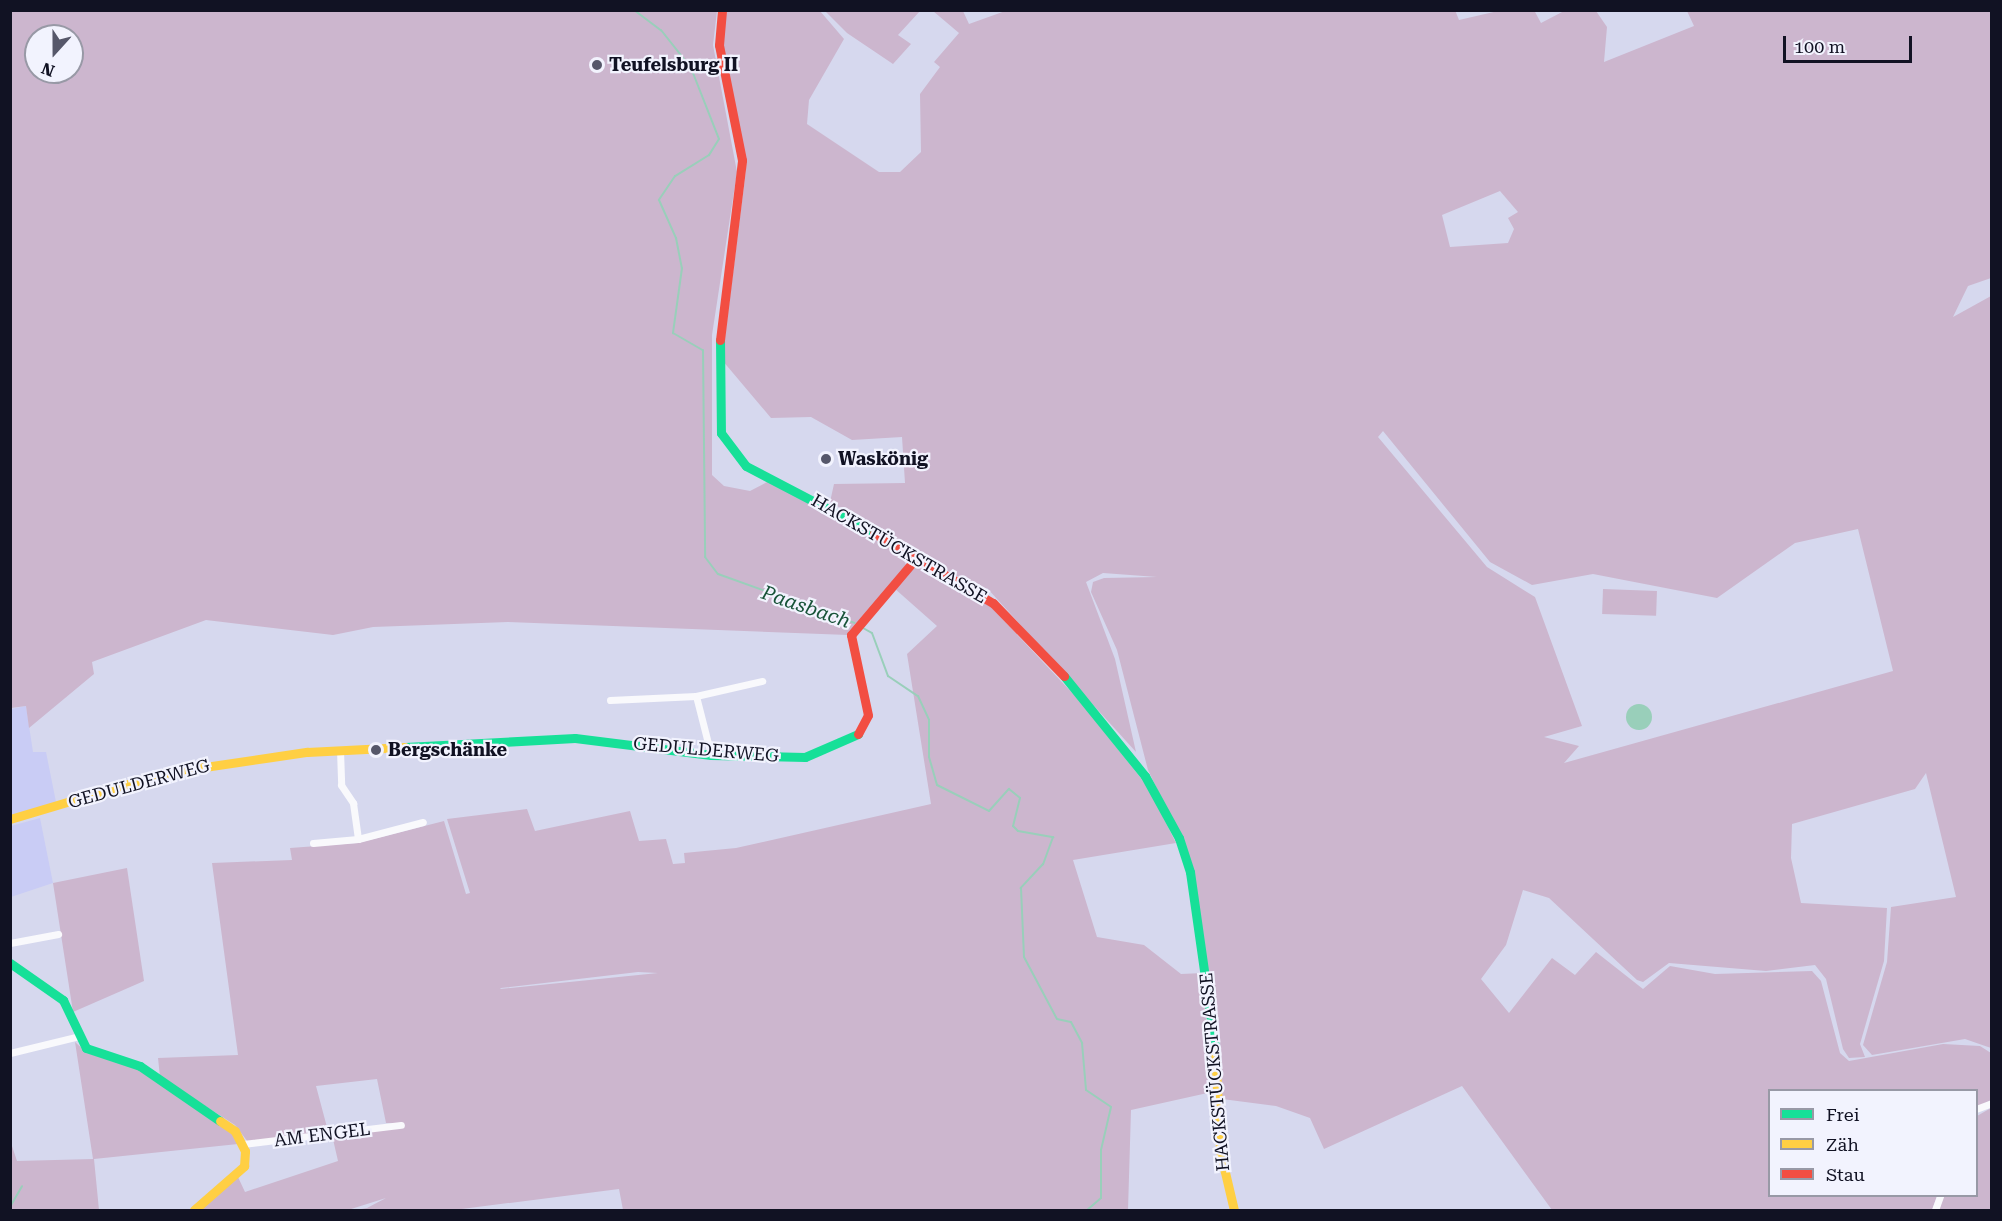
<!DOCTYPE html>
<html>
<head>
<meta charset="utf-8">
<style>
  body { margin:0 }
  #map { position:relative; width:2002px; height:1221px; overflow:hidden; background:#d6d8ee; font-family:"Roboto Serif",serif }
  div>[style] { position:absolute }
  .built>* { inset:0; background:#c9ccf5 }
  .green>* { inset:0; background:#ccb6ce; transform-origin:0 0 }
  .water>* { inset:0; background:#99cfba }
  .round { border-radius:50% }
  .stream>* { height:2px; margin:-1px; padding:0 1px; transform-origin:1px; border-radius:1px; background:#99cfba }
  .street>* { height:7px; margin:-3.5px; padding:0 3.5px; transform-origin:3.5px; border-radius:3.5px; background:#f9f9fc }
  .fast>* { height:9px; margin:-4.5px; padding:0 4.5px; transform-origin:4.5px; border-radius:4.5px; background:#16e098 }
  .slow>* { height:9px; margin:-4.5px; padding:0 4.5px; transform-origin:4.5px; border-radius:4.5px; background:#ffcf43 }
  .jam>* { height:9px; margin:-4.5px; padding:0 4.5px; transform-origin:4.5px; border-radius:4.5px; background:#f24e42 }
  .dots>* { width:16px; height:16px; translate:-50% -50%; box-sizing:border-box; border:3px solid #f2f3fe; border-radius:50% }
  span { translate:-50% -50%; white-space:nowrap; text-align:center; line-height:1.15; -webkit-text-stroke:4.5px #f2f3fe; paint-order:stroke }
  .poi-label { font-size:18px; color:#111223; font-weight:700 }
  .left { translate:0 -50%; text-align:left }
  .street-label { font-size:18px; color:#111223 }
  .water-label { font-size:20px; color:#185339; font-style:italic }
  .frame { position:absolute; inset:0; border:12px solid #111223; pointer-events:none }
  .legend { position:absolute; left:1768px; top:1089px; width:210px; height:108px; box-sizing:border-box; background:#f2f3fe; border:2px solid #9899a6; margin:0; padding:8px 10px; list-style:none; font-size:18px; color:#111223 }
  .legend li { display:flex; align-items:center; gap:12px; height:30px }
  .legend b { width:30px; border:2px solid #9899a6 }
  .north { position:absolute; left:24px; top:24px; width:60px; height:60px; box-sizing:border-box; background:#f2f3fe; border:2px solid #9899a6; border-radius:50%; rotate:201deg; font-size:16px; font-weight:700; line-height:24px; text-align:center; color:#111223 }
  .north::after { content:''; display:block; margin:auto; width:21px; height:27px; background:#56576a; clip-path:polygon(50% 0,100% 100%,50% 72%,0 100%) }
  .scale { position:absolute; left:1783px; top:36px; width:129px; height:27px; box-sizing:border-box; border:3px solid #111223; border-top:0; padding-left:8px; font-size:18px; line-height:21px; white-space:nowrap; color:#111223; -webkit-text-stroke:4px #f2f3fe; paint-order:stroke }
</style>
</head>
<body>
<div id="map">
  <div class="built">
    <i style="clip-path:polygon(26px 706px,33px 752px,46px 752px,56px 802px,11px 816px,11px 709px)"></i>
    <i style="clip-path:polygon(40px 818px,53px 883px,11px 897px,11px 826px)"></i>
  </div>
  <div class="green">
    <i style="clip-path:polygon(evenodd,1008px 10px,1455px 10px,1459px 20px,1498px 11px,1534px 10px,1541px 23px,1564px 11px,1596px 11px,1607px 27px,1604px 62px,1694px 26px,1687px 11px,1991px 11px,1991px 278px,1968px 286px,1953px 317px,1991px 296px,1991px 1048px,1965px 1039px,1872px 1055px,1863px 1045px,1887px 962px,1891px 907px,1956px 897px,1926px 773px,1915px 789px,1792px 824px,1791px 858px,1801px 903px,1887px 908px,1884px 961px,1860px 1044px,1865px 1057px,1849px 1058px,1843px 1049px,1826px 979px,1815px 965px,1766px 971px,1669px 963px,1643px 982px,1637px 980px,1549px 898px,1523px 890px,1506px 945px,1481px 979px,1509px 1013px,1552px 958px,1575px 975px,1596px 952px,1643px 989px,1670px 966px,1715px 974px,1812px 971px,1821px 981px,1840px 1053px,1849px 1061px,1943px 1044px,1980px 1046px,1991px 1053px,1991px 1100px,1977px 1108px,1976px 1090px,1770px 1090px,1770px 1196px,1937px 1196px,1932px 1210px,1552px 1210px,1462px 1086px,1324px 1149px,1310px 1118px,1276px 1106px,1222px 1099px,1220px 1037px,1187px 851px,1148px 770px,1117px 650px,1091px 592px,1093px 582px,1104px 578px,1157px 577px,1103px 573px,1086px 582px,1115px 659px,1136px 752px,987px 588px,984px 592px,830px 502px,834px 484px,905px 483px,902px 437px,852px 440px,811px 417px,771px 418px,722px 360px,746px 170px,722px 42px,726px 11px,820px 11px,844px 39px,809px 100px,807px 124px,879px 172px,900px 172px,921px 152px,920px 94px,940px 67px,934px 62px,959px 33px,933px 11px,963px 11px,969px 24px,1008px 10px,1500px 191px,1518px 212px,1508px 218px,1514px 229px,1508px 243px,1450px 247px,1442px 215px,1500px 191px,1008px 10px,1383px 431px,1490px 562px,1532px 585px,1593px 574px,1717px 598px,1795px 543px,1858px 529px,1893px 671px,1564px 763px,1579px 746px,1544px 737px,1582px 726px,1535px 597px,1487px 567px,1378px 437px,1383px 431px)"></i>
    <i style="clip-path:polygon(evenodd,11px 11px,717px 11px,713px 45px,737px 172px,712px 335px,712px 475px,724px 486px,750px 491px,769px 481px,899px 550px,906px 565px,848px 635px,508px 622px,373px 627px,333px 635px,206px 620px,92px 662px,94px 674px,29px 728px,26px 706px,11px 708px,11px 11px,36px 36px,72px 36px,72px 72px,36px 72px,36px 36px)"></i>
    <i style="clip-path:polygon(825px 11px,920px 11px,898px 35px,911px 44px,893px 64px,847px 33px)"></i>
    <i style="clip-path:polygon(evenodd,918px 560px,991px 607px,1077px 698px,1148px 787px,1176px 843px,1073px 860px,1097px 937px,1144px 945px,1181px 974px,1203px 973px,1212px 1092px,1131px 1110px,1128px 1210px,623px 1210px,619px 1189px,454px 1210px,355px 1210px,367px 1208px,386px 1198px,348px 1210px,196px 1210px,238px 1177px,245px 1192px,338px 1161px,332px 1135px,397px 1123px,386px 1123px,377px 1079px,316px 1086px,328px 1131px,248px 1142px,235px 1125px,160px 1077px,158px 1058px,238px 1055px,212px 863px,292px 860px,290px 848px,358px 843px,444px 821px,466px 894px,470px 893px,447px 819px,527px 809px,535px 831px,630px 811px,639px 841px,666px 839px,673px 864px,685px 863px,684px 853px,736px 848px,931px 804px,907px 654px,937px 626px,894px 588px,918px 560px,638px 972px,658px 973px,500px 989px,501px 988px,638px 972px)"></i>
    <i style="left:1603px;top:589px;width:54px;height:25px;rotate:2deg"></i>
    <i style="clip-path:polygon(127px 868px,144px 981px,73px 1012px,53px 883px)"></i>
    <i style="clip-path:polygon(75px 1042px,85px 1051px,140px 1070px,231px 1132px,238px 1144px,94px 1159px,99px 1210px,11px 1210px,10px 1140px,17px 1161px,93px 1159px)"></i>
    <i style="clip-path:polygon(1991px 1108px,1991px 1210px,1939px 1210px,1944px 1196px,1976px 1196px,1977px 1116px)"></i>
  </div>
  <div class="water">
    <i class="round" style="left:1626px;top:704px;width:26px;height:26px"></i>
  </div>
  <div class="stream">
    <i style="left:634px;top:10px;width:34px;rotate:37deg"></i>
    <i style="left:661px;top:30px;width:48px;rotate:51.7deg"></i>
    <i style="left:691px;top:68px;width:76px;rotate:68.5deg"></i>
    <i style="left:719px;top:139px;width:19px;rotate:122deg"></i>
    <i style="left:709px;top:155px;width:40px;rotate:148deg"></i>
    <i style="left:675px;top:176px;width:29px;rotate:124deg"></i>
    <i style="left:659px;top:200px;width:42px;rotate:65.9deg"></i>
    <i style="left:676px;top:238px;width:31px;rotate:79deg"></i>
    <i style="left:682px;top:268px;width:66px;rotate:97.9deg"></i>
    <i style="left:673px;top:333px;width:34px;rotate:30deg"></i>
    <i style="left:703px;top:350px;width:207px;rotate:89.4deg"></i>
    <i style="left:705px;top:557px;width:21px;rotate:53deg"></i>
    <i style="left:718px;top:574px;width:145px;rotate:19.7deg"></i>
    <i style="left:863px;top:628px;width:10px;rotate:29deg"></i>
    <i style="left:872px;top:633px;width:46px;rotate:69.6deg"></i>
    <i style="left:888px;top:676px;width:36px;rotate:34deg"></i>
    <i style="left:918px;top:696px;width:26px;rotate:65deg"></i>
    <i style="left:929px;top:720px;width:37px;rotate:90deg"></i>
    <i style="left:929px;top:757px;width:29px;rotate:74deg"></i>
    <i style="left:937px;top:785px;width:58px;rotate:26.6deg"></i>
    <i style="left:989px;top:811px;width:30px;rotate:-48deg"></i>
    <i style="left:1009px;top:789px;width:14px;rotate:39deg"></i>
    <i style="left:1020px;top:798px;width:29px;rotate:104deg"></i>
    <i style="left:1013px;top:826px;width:7px;rotate:45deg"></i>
    <i style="left:1018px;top:831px;width:36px;rotate:10deg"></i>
    <i style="left:1053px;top:837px;width:29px;rotate:110deg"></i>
    <i style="left:1043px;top:864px;width:33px;rotate:133deg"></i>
    <i style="left:1021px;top:888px;width:69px;rotate:87.5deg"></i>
    <i style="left:1024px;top:957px;width:70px;rotate:62deg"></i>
    <i style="left:1057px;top:1019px;width:14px;rotate:12deg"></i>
    <i style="left:1071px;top:1022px;width:24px;rotate:62deg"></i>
    <i style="left:1082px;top:1043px;width:47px;rotate:85.1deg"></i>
    <i style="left:1086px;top:1090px;width:30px;rotate:34deg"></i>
    <i style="left:1111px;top:1107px;width:44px;rotate:103.1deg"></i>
    <i style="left:1101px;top:1150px;width:48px;rotate:90deg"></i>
    <i style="left:1101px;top:1198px;width:18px;rotate:139deg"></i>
    <i style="left:10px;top:1207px;width:24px;rotate:-60deg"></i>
  </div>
  <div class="street">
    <i style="left:696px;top:696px;width:61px;rotate:75.7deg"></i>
    <i style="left:610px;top:700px;width:86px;rotate:-2.7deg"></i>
    <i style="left:696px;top:696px;width:68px;rotate:-12.8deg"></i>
    <i style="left:340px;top:750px;width:35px;rotate:88deg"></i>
    <i style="left:341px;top:785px;width:22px;rotate:56deg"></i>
    <i style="left:353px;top:803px;width:36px;rotate:82deg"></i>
    <i style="left:313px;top:843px;width:45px;rotate:-5.1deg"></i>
    <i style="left:358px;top:839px;width:67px;rotate:-14.7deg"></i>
    <i style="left:10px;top:943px;width:49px;rotate:-10.6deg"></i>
    <i style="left:10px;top:1053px;width:71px;rotate:-13.8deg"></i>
    <i style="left:1976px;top:1109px;width:17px;rotate:-21deg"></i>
    <i style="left:243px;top:1144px;width:159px;rotate:-6.9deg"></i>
    <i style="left:1935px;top:1210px;width:15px;rotate:-70deg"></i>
  </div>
  <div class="fast">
    <i style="left:720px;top:340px;width:93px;rotate:89.4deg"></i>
    <i style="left:721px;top:433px;width:41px;rotate:52.9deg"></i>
    <i style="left:746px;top:466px;width:144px;rotate:27.6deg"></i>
    <i style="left:1064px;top:676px;width:129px;rotate:51deg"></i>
    <i style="left:1145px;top:776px;width:71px;rotate:61.3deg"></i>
    <i style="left:1179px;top:838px;width:36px;rotate:72deg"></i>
    <i style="left:1190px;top:872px;width:177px;rotate:81.9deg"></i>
    <i style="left:405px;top:747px;width:170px;rotate:-3deg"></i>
    <i style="left:575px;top:738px;width:137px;rotate:7.1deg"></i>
    <i style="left:711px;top:755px;width:94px;rotate:1.2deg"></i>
    <i style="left:805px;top:757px;width:58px;rotate:-23.5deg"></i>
    <i style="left:10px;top:963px;width:65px;rotate:34.9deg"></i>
    <i style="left:63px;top:1000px;width:53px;rotate:64.4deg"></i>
    <i style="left:86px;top:1048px;width:57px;rotate:18.4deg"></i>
    <i style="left:140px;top:1066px;width:97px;rotate:34.5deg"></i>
  </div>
  <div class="slow">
    <i style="left:10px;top:819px;width:161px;rotate:-16.6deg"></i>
    <i style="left:164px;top:773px;width:145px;rotate:-8.4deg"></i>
    <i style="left:307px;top:752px;width:98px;rotate:-2.9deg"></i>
    <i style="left:1215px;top:1047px;width:104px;rotate:87.2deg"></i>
    <i style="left:1220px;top:1151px;width:61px;rotate:76.7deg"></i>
    <i style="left:194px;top:1210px;width:67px;rotate:-41.3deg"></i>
    <i style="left:244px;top:1166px;width:15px;rotate:-86deg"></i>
    <i style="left:245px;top:1151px;width:22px;rotate:-117deg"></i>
    <i style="left:235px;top:1131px;width:18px;rotate:-146deg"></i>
  </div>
  <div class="jam">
    <i style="left:720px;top:340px;width:181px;rotate:-83deg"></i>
    <i style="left:742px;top:160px;width:117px;rotate:-101.3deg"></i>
    <i style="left:719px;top:45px;width:35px;rotate:-85deg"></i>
    <i style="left:874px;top:533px;width:138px;rotate:30.5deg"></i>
    <i style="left:993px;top:603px;width:102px;rotate:45.8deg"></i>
    <i style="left:858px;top:734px;width:21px;rotate:-62deg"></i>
    <i style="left:868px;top:715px;width:82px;rotate:-102deg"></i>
    <i style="left:851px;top:635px;width:104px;rotate:-49.7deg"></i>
  </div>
  <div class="dots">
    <i style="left:597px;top:65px;background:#56576a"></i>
    <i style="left:826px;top:459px;background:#56576a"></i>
    <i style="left:376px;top:750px;background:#56576a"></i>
  </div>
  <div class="poi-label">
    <span class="left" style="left:609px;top:65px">Teufelsburg II</span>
    <span class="left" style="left:838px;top:459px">Waskönig</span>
    <span class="left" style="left:388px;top:750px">Bergschänke</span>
  </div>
  <div class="street-label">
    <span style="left:899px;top:549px;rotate:30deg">HACKSTÜCKSTRASSE</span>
    <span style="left:706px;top:750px;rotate:5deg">GEDULDERWEG</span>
    <span style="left:139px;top:784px;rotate:-15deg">GEDULDERWEG</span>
    <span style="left:1215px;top:1072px;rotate:-95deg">HACKSTÜCKSTRASSE</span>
    <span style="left:322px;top:1135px;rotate:-7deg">AM ENGEL</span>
  </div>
  <div class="water-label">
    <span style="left:806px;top:607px;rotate:19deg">Paasbach</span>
  </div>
  <div class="frame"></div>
  <ul class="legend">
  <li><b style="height:8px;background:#16e098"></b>Frei</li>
  <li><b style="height:8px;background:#ffcf43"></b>Zäh</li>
  <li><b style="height:8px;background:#f24e42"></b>Stau</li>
  </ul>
  <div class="north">N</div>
  <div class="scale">100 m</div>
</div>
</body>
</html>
